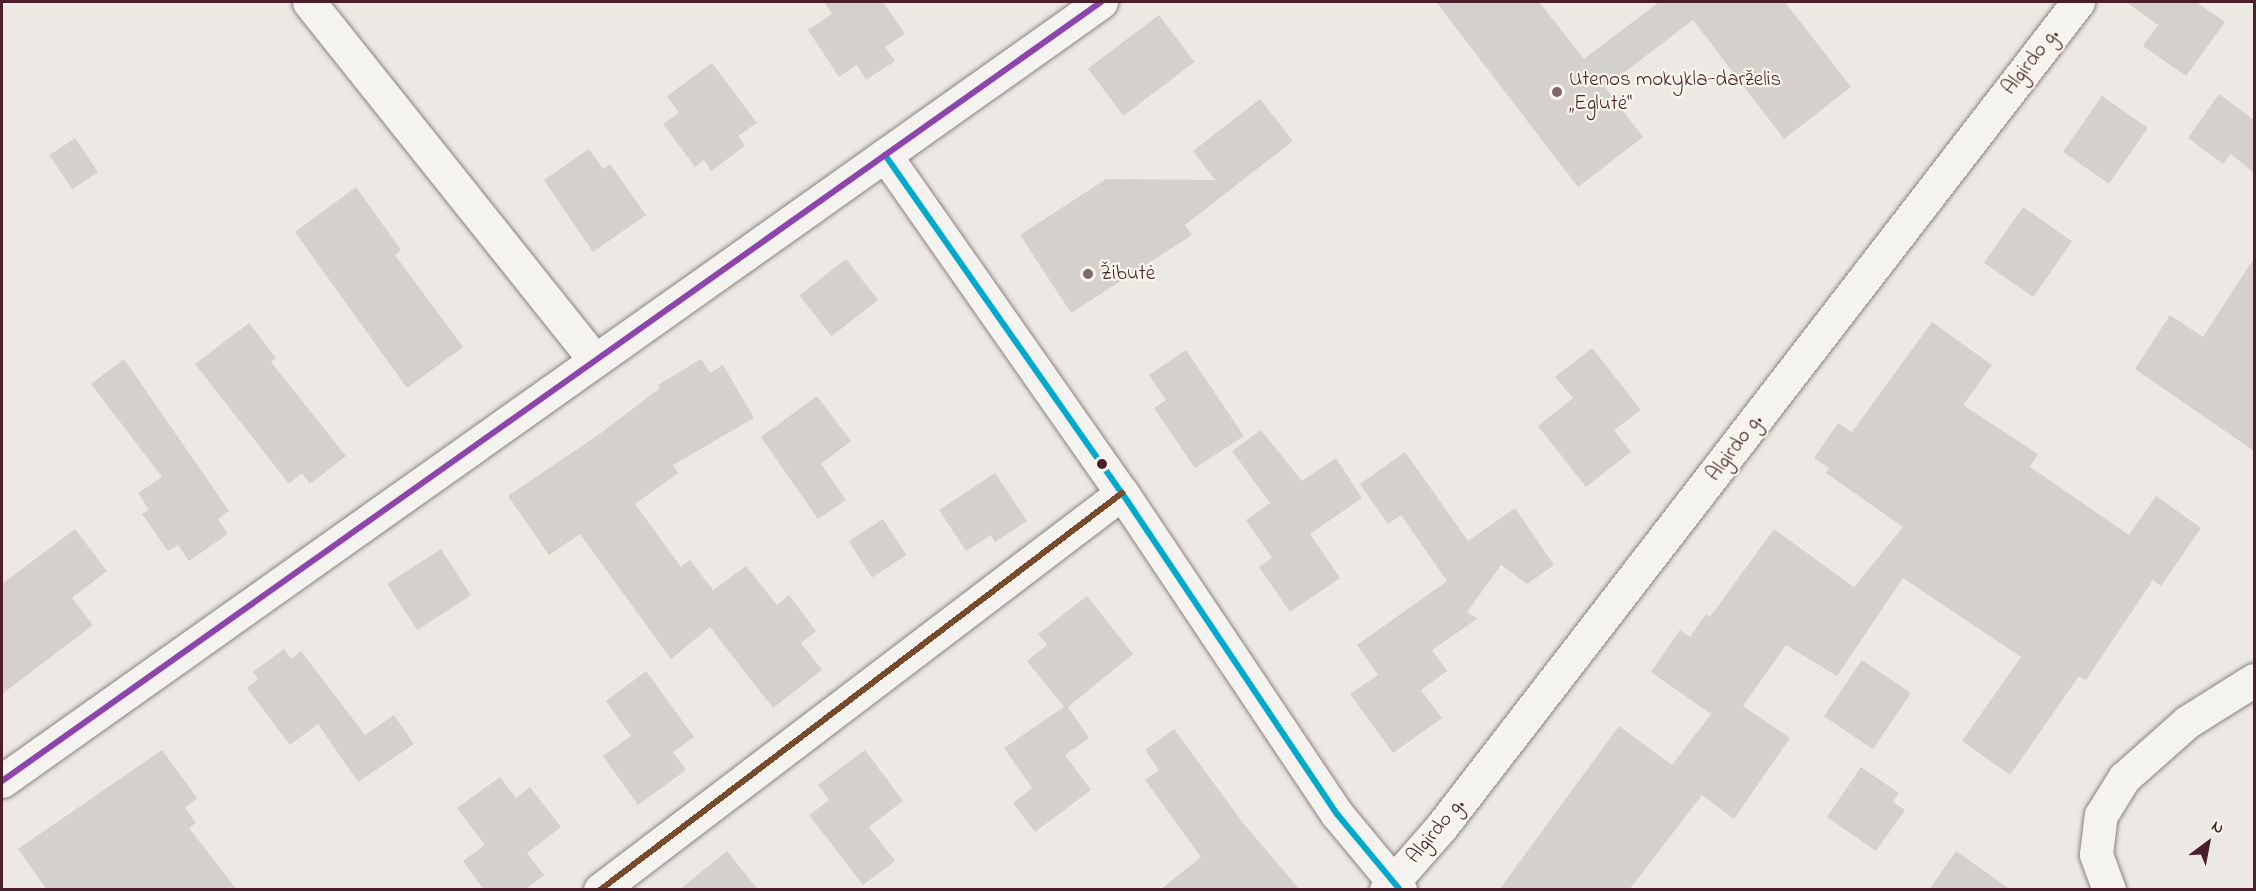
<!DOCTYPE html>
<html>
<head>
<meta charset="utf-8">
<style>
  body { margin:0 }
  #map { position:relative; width:2256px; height:891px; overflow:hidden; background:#ece9e4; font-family:"Indie Flower",sans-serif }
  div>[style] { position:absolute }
  .building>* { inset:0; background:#d4d0cd; transform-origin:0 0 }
  .roads { filter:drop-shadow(0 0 2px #8b8282) drop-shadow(0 0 2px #8b8282) }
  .minor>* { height:33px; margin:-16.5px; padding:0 16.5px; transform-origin:16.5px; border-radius:16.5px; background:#f4f3ef }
  .bus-1>* { height:6px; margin:-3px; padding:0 3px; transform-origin:3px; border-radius:3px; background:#00a9ce }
  .bus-2>* { height:6px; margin:-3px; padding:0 3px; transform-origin:3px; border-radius:3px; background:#8e44ad }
  .bus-3>* { height:6px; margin:-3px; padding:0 3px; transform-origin:3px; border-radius:3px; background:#7a4b2a }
  .dots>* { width:16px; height:16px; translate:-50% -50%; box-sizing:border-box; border:3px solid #fbf7ec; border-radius:50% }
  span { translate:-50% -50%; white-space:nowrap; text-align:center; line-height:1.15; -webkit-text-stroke:4.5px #fbf7ec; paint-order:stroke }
  .street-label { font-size:21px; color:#4a1f2b }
  .poi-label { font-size:21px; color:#4a1f2b }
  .left { translate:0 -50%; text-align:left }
  .frame { position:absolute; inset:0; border:3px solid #4a1f2b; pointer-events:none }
  .north { position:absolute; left:2178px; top:813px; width:60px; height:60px; -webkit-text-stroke:4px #fbf7ec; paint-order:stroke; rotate:32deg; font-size:16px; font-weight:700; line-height:24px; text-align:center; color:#4a1f2b }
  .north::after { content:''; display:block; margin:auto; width:21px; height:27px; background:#4a1f2b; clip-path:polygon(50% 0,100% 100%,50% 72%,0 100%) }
</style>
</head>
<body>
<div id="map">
  <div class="building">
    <i style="clip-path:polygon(824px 2px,883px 2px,905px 34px,885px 47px,895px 61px,866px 80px,857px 65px,839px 77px,808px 30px,832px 14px)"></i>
    <i style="clip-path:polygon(1436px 2px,1539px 2px,1584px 59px,1659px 2px,1785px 2px,1851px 87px,1784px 139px,1693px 20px,1605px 87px,1643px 137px,1578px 187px)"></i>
    <i style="clip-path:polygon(2126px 2px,2196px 2px,2225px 22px,2186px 76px,2143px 46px,2158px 25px)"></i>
    <i style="left:1159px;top:15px;width:59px;height:89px;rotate:53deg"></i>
    <i style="clip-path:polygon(712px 63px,757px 123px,738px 136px,745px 146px,711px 171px,704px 160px,695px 167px,663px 124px,679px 113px,667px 96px)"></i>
    <i style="clip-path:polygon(2219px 94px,2254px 120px,2254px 173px,2231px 154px,2223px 164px,2188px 138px)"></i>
    <i style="left:2102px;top:96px;width:56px;height:68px;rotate:35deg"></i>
    <i style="clip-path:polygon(1260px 99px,1293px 141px,1185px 225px,1192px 235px,1071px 313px,1020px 235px,1106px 179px,1215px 180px,1193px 151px)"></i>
    <i style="left:75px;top:138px;width:41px;height:31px;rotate:56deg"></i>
    <i style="clip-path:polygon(589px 149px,603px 169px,610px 164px,646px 215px,593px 252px,544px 180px)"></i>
    <i style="clip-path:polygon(356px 187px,401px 250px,395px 255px,463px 347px,407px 388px,295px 232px)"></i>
    <i style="left:2023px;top:207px;width:60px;height:68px;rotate:35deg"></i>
    <i style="clip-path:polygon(2254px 258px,2254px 451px,2135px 369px,2170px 315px,2203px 337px)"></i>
    <i style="left:846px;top:259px;width:52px;height:59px;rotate:52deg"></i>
    <i style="clip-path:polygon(1932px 322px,1992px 365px,1963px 405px,2038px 454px,2030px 467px,2129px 535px,2156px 496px,2201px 528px,2161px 586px,2153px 580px,2086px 680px,2079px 676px,2010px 775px,1962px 741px,2021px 657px,1903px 578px,1837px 676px,1786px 645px,1743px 706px,1790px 738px,1734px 819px,1702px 795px,1629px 890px,1499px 890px,1619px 726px,1672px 765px,1711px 714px,1651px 672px,1680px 630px,1690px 637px,1706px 614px,1710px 617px,1774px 529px,1854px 587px,1903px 527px,1826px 473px,1829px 468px,1814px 458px,1838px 423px,1852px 432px)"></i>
    <i style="clip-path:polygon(249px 323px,276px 358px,271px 362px,346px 456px,310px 484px,302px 473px,289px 484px,195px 364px)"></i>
    <i style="clip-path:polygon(1592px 348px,1641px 410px,1614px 430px,1631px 452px,1586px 487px,1538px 426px,1573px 398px,1555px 377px)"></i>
    <i style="clip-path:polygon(1186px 350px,1244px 436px,1195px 468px,1154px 408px,1166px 400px,1149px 375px)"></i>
    <i style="clip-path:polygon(124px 359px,229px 511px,218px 519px,228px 534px,189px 561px,178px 545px,168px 551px,142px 514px,149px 510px,138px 493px,162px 477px,91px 384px)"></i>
    <i style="clip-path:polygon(701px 359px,710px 373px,723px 365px,754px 418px,673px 465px,678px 473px,635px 504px,681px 567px,690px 560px,713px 590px,746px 566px,777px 605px,789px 595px,816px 631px,801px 643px,822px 670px,773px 708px,710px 627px,671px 659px,580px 534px,549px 555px,508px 496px,601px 433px,660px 388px,658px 385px)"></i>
    <i style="clip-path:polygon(817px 396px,851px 441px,821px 464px,846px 500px,818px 519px,761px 437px)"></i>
    <i style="clip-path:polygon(1261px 430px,1302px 481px,1336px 458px,1362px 498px,1310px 534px,1340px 578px,1290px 612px,1259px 567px,1272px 558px,1246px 520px,1270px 503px,1232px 451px)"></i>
    <i style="clip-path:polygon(1405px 452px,1468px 541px,1515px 508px,1554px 565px,1527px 584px,1501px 565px,1467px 612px,1477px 619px,1432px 650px,1447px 671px,1421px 690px,1442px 718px,1393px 753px,1350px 694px,1378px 675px,1357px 645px,1447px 581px,1401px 515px,1388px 524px,1360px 484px)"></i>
    <i style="clip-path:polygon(995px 473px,1027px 521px,995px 542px,991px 535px,966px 551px,939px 510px)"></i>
    <i style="left:883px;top:519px;width:43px;height:41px;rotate:57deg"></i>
    <i style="clip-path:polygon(75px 529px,107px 571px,72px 598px,93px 625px,2px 694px,2px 584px)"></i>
    <i style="left:441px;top:549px;width:55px;height:64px;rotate:57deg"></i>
    <i style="clip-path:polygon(1087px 596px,1133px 654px,1068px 707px,1089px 738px,1065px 755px,1091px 790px,1035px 832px,1013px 803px,1032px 788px,1004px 748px,1064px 707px,1027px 661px,1047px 645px,1038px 634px)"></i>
    <i style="clip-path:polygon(284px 649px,291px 659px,301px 651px,365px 735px,394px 715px,414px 744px,358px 782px,318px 724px,290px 745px,247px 688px,258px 679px,253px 672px)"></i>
    <i style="left:1862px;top:660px;width:59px;height:68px;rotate:34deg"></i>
    <i style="clip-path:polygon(646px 671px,694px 737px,673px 752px,686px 770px,638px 805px,603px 756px,631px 736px,606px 701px)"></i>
    <i style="clip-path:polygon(1174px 729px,1243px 823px,1300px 890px,1160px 890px,1201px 857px,1145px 780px,1159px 770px,1145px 750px)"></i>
    <i style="clip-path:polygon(162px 750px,197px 798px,185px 808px,196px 823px,189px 828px,237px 890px,47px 890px,18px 849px)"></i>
    <i style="clip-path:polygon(865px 750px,903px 801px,869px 827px,895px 861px,863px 885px,809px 815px,829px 800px,818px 785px)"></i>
    <i style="clip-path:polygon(1861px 767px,1899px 793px,1893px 802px,1905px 810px,1876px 851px,1827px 817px)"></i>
    <i style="clip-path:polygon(500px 777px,516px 798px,530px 787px,561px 827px,527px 853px,544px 875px,525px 890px,484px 890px,463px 861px,485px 845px,457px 808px)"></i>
    <i style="clip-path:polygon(727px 851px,758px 890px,679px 890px)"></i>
    <i style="clip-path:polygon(1956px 851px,2011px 890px,1929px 890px)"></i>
  </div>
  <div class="roads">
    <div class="minor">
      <i style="left:309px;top:2px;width:454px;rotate:51.4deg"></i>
      <i style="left:885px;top:155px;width:413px;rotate:55deg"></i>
      <i style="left:1122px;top:493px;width:386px;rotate:56.2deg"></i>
      <i style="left:1337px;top:814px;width:99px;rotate:50.3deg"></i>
      <i style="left:2px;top:781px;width:1347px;rotate:-35.33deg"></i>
      <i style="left:600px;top:890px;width:656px;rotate:-37.25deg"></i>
      <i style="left:1386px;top:890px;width:85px;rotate:-48.8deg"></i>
      <i style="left:1442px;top:826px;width:1041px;rotate:-52.34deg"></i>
      <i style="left:2109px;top:890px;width:38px;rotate:-110deg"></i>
      <i style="left:2096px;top:854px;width:39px;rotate:-83deg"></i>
      <i style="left:2101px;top:815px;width:44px;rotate:-58.1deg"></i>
      <i style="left:2124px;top:778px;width:84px;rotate:-41.6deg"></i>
      <i style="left:2187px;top:722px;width:79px;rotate:-32.1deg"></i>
    </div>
  </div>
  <div class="bus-1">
    <i style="left:885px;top:155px;width:413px;rotate:55deg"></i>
    <i style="left:1122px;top:493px;width:386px;rotate:56.2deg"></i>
    <i style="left:1337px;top:814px;width:99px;rotate:50.3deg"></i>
  </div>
  <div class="bus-2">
    <i style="left:2px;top:781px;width:1347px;rotate:-35.33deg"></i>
  </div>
  <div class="bus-3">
    <i style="left:600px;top:890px;width:656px;rotate:-37.25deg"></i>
  </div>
  <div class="dots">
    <i style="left:1557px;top:92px;background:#83666c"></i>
    <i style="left:1088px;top:274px;background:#83666c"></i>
    <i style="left:1102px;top:464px;background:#4a1f2b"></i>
  </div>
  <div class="street-label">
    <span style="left:2031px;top:62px;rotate:-52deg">Algirdo g.</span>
    <span style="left:1735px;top:448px;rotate:-53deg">Algirdo g.</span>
    <span style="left:1436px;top:831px;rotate:-50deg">Algirdo g.</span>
  </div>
  <div class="poi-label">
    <span class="left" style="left:1569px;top:92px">Utenos mokykla-darželis<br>„Eglutė“</span>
    <span class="left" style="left:1100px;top:274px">Žibutė</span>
  </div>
  <div class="frame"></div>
  <div class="north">N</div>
</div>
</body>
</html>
